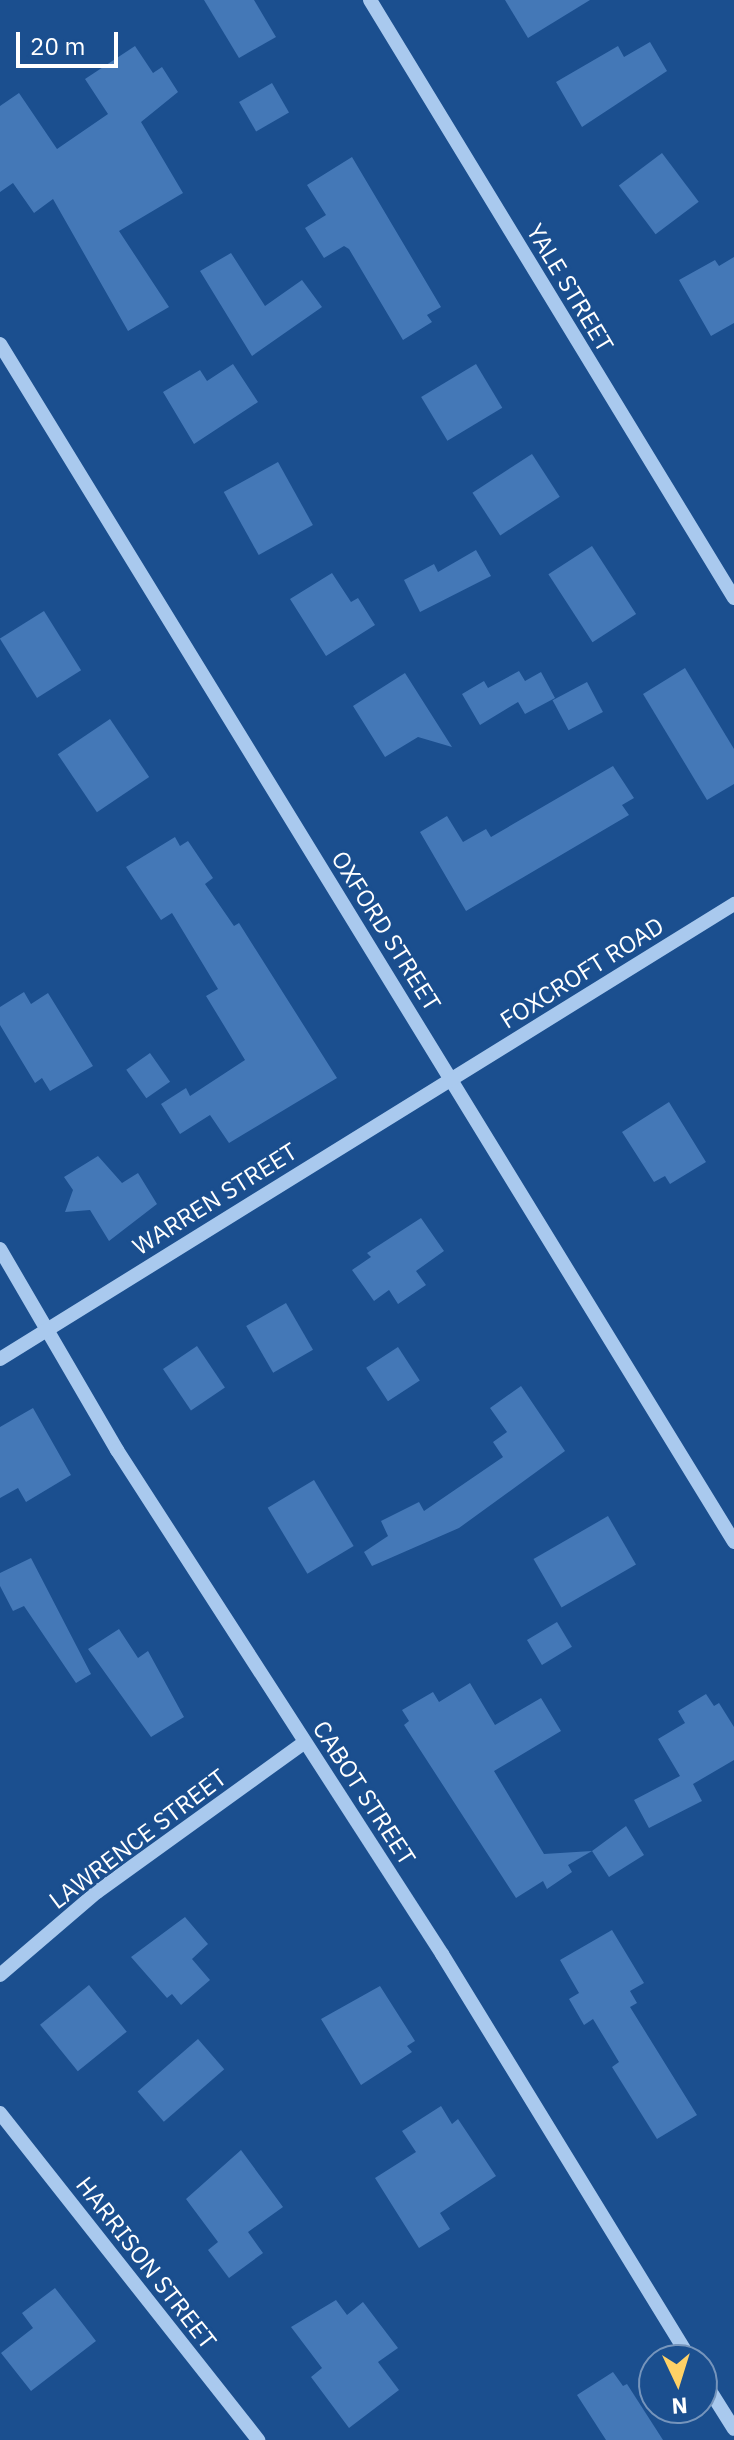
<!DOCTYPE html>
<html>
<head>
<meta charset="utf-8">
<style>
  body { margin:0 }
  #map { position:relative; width:734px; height:2440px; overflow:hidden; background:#1b4f8f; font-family:"IBM Plex Sans",sans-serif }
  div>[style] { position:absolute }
  .building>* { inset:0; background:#4478b7; transform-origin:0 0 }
  .minor>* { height:14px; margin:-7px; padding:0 7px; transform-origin:7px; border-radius:7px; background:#a9c9ee }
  span { translate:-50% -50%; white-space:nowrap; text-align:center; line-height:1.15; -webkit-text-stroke:6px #1b4f8f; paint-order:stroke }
  .street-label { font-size:24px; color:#fff }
  .north { position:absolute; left:638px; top:2344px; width:80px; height:80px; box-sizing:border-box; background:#1b4f8f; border:2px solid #7695bc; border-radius:50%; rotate:176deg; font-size:22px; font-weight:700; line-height:32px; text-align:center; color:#fff }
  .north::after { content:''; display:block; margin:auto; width:28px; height:36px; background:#ffd166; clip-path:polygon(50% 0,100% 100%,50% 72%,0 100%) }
  .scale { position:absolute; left:16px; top:32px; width:102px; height:36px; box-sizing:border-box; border:4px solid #fff; border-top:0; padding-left:10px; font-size:24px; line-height:28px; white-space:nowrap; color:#fff; -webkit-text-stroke:6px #1b4f8f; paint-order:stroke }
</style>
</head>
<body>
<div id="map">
  <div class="building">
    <i style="clip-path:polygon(204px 0,254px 0,276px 37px,239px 58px)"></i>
    <i style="clip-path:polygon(505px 0,590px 0,528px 38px)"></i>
    <i style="clip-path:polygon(650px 42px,667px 71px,582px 127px,556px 82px,618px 46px,624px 57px)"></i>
    <i style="clip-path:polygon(135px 46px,153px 73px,162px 67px,178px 92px,141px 122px,183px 193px,119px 231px,169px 307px,128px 331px,53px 199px,34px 213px,13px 183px,0 192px,0 106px,19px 93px,57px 149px,108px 114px,85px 79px)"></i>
    <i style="left:272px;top:83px;width:34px;height:38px;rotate:60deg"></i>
    <i style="left:662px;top:153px;width:61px;height:54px;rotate:53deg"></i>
    <i style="clip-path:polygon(352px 157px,441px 307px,427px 315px,432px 322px,403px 340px,349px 249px,344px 246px,324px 258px,305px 228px,326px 215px,307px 185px)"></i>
    <i style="clip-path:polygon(231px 253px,265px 306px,302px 280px,322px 307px,252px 356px,200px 271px)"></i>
    <i style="clip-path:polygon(734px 257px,734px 323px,711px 336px,679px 280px,715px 260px,719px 266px)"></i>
    <i style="clip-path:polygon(233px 364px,258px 402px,194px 444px,163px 392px,200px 370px,207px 381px)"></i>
    <i style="left:476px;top:364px;width:51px;height:64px;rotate:59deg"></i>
    <i style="left:532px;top:454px;width:51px;height:71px;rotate:57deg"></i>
    <i style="left:278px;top:462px;width:72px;height:62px;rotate:61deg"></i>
    <i style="left:592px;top:546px;width:81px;height:52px;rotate:57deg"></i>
    <i style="clip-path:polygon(476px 550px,491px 576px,420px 612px,404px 580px,434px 564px,438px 572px)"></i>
    <i style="clip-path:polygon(332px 573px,351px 602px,358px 598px,375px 625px,326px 656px,290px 599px)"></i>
    <i style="left:44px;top:611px;width:70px;height:52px;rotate:58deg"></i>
    <i style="clip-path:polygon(685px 668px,734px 749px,734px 784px,707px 800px,643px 694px)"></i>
    <i style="clip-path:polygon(519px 671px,525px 681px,541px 672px,555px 698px,525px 714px,518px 702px,480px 725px,462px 694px,484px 681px,488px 688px)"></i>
    <i style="clip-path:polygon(405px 673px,452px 747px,418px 737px,385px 757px,353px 706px)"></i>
    <i style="left:587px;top:682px;width:34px;height:39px;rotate:62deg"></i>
    <i style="left:110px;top:719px;width:70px;height:63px;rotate:56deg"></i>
    <i style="clip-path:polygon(613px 766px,634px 798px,622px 805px,629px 815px,466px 911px,420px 832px,447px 816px,463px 842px,486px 829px,491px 837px)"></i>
    <i style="clip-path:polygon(175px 837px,180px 846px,188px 841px,213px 878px,205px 884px,234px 926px,239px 923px,337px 1078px,229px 1143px,210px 1115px,180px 1134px,161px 1104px,186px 1088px,190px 1096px,245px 1060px,206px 996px,218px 989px,172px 913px,161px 920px,126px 867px)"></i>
    <i style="clip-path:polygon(24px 992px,31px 1004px,48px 993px,93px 1066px,50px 1091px,42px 1078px,35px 1083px,0 1025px,0 1007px)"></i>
    <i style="left:150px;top:1053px;width:35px;height:29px;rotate:55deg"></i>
    <i style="clip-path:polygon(669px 1102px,706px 1162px,670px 1184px,665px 1176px,654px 1182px,622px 1132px)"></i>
    <i style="clip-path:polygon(98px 1156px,122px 1183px,138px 1173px,157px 1204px,109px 1241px,90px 1210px,65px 1212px,73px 1190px,64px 1177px)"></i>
    <i style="clip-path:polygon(421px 1218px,444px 1251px,416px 1271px,426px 1285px,398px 1304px,389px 1290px,374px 1301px,352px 1270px,371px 1257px,367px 1253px)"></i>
    <i style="left:286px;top:1303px;width:54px;height:46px;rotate:60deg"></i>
    <i style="left:197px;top:1346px;width:50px;height:41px;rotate:56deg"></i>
    <i style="left:398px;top:1347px;width:40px;height:38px;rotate:57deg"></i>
    <i style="clip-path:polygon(521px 1386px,565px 1451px,459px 1528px,372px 1566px,364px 1552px,388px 1536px,381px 1521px,419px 1502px,424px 1511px,503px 1457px,493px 1442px,507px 1432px,490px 1408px)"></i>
    <i style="clip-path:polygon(33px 1408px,71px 1475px,26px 1502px,18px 1488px,0 1498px,0 1427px)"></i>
    <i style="left:314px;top:1480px;width:77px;height:54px;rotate:59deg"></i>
    <i style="left:608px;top:1516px;width:56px;height:86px;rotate:60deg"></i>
    <i style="clip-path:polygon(31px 1558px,91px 1674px,76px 1683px,24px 1606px,13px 1611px,0 1586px,0 1573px)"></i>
    <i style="left:557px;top:1622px;width:29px;height:35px;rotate:59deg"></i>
    <i style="clip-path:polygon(119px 1629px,138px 1658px,148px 1651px,184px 1717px,151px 1737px,88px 1649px)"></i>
    <i style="clip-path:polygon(470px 1683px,495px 1725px,541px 1698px,561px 1731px,494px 1771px,544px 1854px,592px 1851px,626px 1826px,644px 1855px,609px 1877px,592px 1851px,568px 1865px,572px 1872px,547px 1889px,543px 1881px,516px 1898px,404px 1725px,409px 1721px,402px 1710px,433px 1692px,439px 1702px)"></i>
    <i style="clip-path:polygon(706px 1694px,714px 1706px,719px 1703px,734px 1727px,734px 1760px,693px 1784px,702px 1801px,649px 1828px,634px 1800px,680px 1776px,658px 1739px,685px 1723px,678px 1711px)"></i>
    <i style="clip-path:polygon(185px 1917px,208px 1944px,192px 1959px,210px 1980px,181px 2005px,172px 1994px,167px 1998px,131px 1957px)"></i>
    <i style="clip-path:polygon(612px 1930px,644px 1983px,630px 1991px,637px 2003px,630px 2007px,697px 2115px,657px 2139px,612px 2067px,619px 2062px,593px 2019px,584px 2025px,569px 1999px,579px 1993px,560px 1960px)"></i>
    <i style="left:89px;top:1985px;width:60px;height:63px;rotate:51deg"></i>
    <i style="clip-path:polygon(380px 1986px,415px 2041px,407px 2046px,412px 2052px,361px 2085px,321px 2019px)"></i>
    <i style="left:198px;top:2039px;width:40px;height:80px;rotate:49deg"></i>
    <i style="clip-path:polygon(441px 2106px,452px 2124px,458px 2119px,496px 2176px,440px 2213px,450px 2229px,419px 2248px,375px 2178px,416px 2152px,402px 2131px)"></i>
    <i style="clip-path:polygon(241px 2150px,283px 2207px,248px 2232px,263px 2253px,229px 2278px,208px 2250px,218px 2242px,186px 2199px)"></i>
    <i style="clip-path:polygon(55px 2288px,96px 2341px,31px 2391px,1px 2353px,33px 2328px,22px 2313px)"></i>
    <i style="clip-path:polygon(336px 2300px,347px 2315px,363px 2302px,398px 2348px,378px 2362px,399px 2390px,349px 2428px,311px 2377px,322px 2368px,291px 2327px)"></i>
    <i style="clip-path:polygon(613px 2372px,623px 2386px,627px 2384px,663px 2440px,606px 2440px,577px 2395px)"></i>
  </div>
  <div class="minor">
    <i style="left:370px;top:0;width:700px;rotate:58.67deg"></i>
    <i style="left:0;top:344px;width:1405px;rotate:58.5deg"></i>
    <i style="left:0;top:1249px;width:233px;rotate:59.8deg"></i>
    <i style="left:117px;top:1450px;width:600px;rotate:57.18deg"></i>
    <i style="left:442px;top:1954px;width:476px;rotate:58.5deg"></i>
    <i style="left:0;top:1359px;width:864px;rotate:-31.79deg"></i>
    <i style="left:0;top:1975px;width:128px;rotate:-40.6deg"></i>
    <i style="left:97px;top:1892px;width:256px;rotate:-35.8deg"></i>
    <i style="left:0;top:2113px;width:417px;rotate:51.7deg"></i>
    <i style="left:702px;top:2378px;width:60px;rotate:57.9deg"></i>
  </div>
  <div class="street-label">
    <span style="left:570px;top:288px;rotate:59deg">YALE STREET</span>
    <span style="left:386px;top:931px;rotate:58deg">OXFORD STREET</span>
    <span style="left:582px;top:973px;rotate:-32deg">FOXCROFT ROAD</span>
    <span style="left:215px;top:1199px;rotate:-32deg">WARREN STREET</span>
    <span style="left:364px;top:1793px;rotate:57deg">CABOT STREET</span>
    <span style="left:138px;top:1839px;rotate:-37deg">LAWRENCE STREET</span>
    <span style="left:146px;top:2263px;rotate:52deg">HARRISON STREET</span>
  </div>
  <div class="north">N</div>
  <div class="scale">20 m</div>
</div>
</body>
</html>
